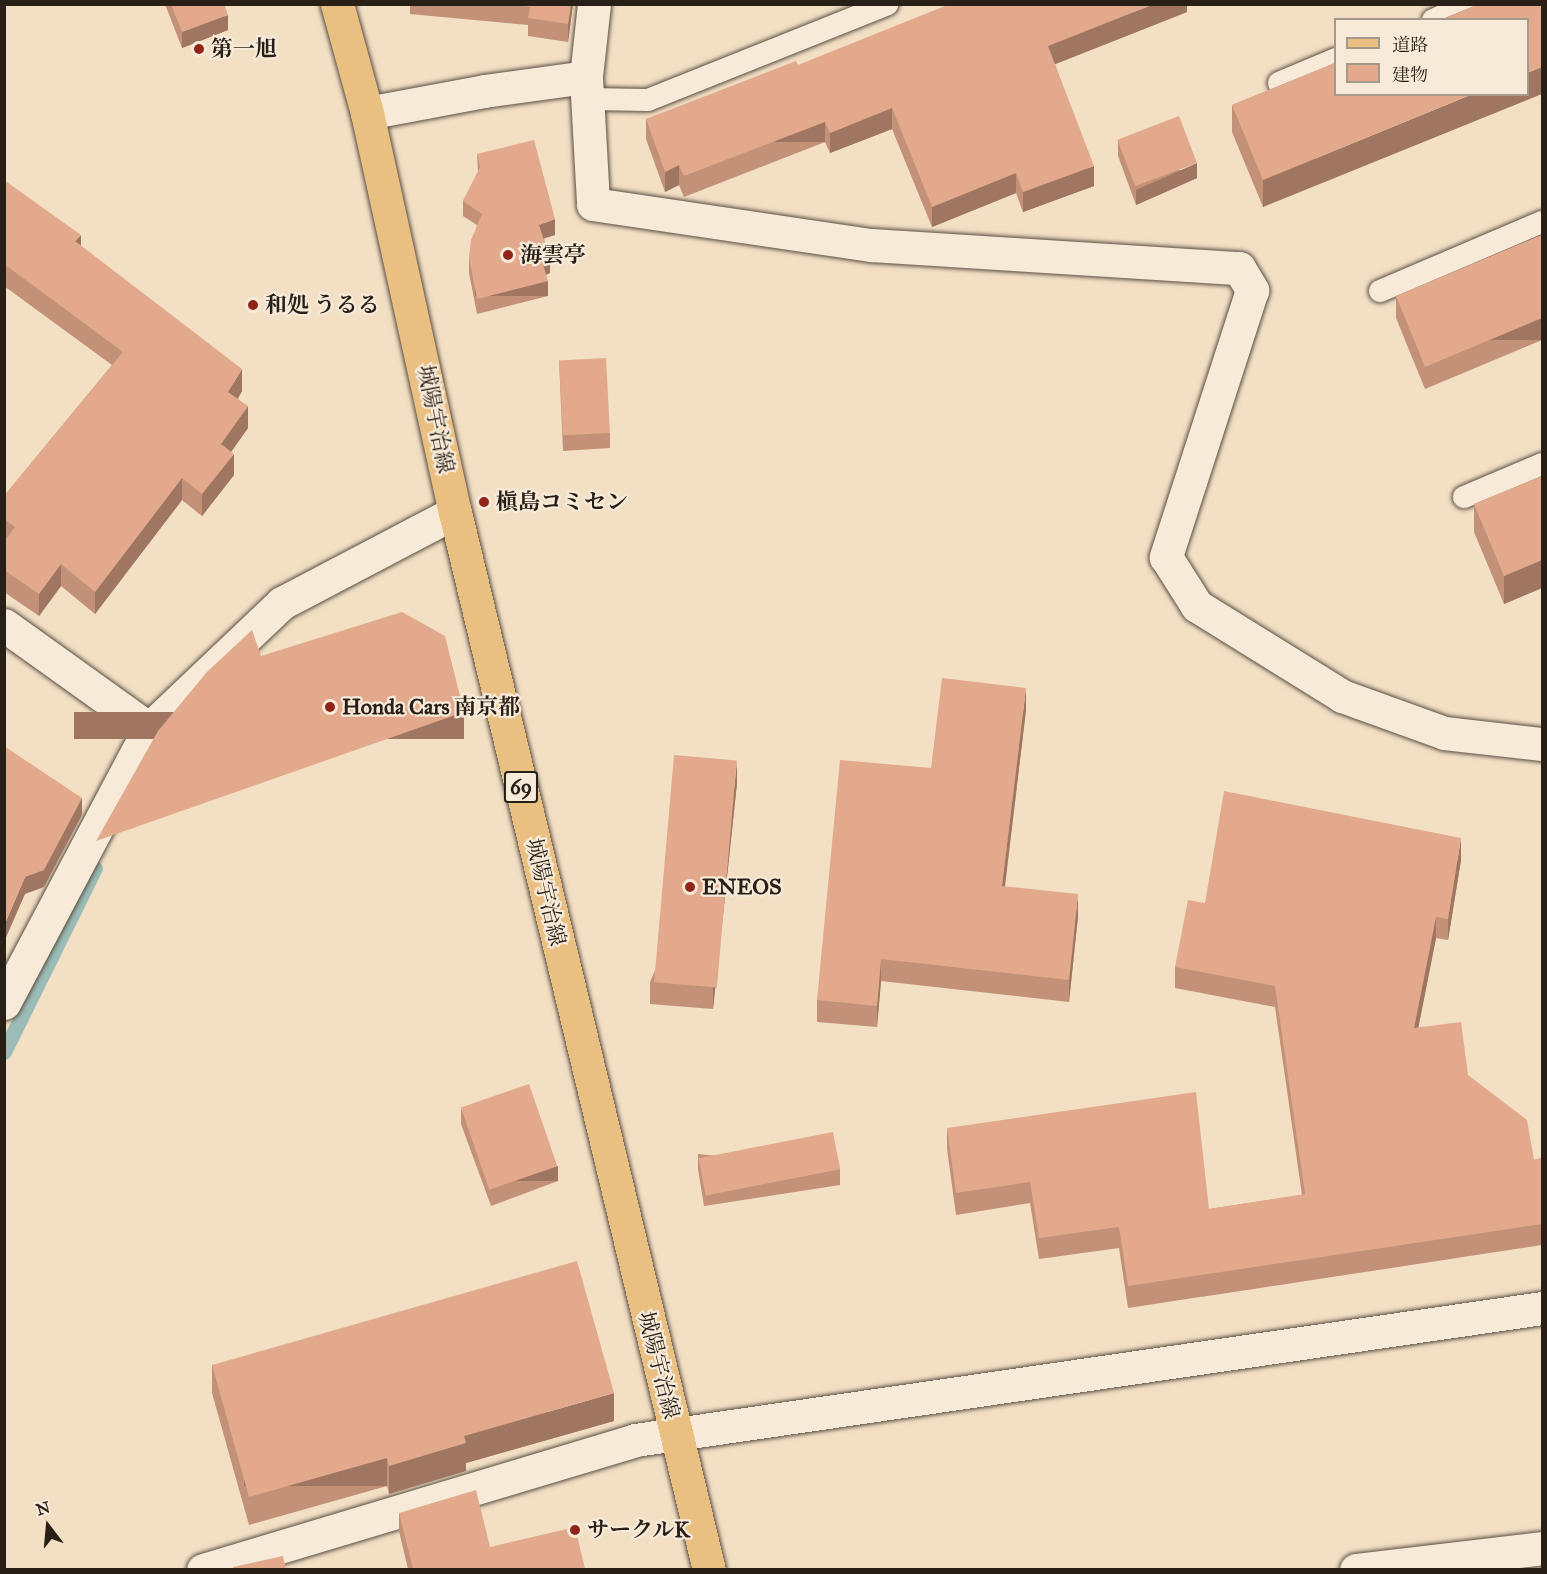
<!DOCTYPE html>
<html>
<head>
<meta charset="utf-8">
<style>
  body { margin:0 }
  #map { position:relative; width:1547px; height:1574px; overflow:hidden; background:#f2dfc4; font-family:"IM FELL Great Primer","Noto Serif JP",serif }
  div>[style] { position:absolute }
  .stream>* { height:15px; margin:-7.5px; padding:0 7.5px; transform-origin:7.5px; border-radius:7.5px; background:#9bbcb7 }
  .roads { filter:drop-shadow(0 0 2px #5a4f42) drop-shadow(0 0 2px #5a4f42) }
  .service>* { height:22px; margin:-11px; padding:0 11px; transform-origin:11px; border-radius:11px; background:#f7ead9 }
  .minor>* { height:33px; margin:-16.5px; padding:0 16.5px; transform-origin:16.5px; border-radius:16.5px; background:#f7ead9 }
  .primary>* { height:33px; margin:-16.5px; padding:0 16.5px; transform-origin:16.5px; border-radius:16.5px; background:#e9c082 }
  .wall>* { inset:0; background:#c29178 }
  .shaded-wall>* { inset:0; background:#9e7662; transform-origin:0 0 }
  .building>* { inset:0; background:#e2a98c; transform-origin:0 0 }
  .dots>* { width:16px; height:16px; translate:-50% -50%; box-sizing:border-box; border:3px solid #f7ead9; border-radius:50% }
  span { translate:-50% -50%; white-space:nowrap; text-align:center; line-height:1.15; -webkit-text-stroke:4.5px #f7ead9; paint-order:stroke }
  .shield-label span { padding:2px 4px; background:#f7ead9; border:2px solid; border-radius:4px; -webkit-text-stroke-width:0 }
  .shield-label { font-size:21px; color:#281f16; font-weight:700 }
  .poi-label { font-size:22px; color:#281f16; font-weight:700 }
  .left { translate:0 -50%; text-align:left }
  .street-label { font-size:22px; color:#281f16 }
  .frame { position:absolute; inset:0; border:6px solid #281f16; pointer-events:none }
  .legend { position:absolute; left:1334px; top:18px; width:195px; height:78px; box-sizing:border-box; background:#f7ead9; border:2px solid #a4998b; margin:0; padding:8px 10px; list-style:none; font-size:18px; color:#281f16 }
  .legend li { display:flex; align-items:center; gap:12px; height:30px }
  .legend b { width:30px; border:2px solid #a4998b }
  .north { position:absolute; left:18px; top:1496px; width:60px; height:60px; -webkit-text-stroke:4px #f7ead9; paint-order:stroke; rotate:344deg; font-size:16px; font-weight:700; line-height:24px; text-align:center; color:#281f16 }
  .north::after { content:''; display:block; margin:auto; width:21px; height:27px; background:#281f16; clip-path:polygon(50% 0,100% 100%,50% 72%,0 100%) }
</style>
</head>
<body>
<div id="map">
  <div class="stream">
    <i style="left:4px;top:1052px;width:205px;rotate:-63.7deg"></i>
  </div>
  <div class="roads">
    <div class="service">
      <i style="left:1433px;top:20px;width:39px;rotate:-24deg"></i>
      <i style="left:1279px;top:83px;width:62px;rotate:-22.8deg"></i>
      <i style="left:588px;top:99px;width:60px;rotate:1deg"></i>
      <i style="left:648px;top:100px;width:258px;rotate:-21.8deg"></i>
      <i style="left:1380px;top:291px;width:176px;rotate:-23.1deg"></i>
      <i style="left:1464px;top:497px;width:85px;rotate:-22.9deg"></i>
    </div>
    <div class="minor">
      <i style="left:594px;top:4px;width:73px;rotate:96.3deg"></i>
      <i style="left:586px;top:77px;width:127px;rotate:86.8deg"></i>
      <i style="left:593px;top:204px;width:281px;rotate:8.4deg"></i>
      <i style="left:871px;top:245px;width:369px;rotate:3.6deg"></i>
      <i style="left:1239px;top:268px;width:26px;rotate:59deg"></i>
      <i style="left:1252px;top:290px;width:281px;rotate:107.9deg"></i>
      <i style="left:1166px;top:557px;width:58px;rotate:57.7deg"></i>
      <i style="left:1197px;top:606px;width:171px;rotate:31.8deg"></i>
      <i style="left:1342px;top:696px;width:109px;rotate:19.9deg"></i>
      <i style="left:1444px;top:733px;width:99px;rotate:6.4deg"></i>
      <i style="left:367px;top:113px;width:119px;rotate:-10.6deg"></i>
      <i style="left:484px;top:91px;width:103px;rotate:-7.8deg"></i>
      <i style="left:4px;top:625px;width:178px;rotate:35.6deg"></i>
      <i style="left:4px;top:1003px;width:310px;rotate:-62.1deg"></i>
      <i style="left:149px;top:729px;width:183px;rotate:-43.5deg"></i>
      <i style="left:282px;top:603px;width:195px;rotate:-27.7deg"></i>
      <i style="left:203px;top:1570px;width:451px;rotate:-16.7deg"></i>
      <i style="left:635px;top:1440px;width:917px;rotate:-8.28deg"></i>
      <i style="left:1356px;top:1570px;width:187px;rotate:-6.7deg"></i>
    </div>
    <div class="primary">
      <i style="left:337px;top:4px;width:113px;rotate:74.6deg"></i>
      <i style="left:367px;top:113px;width:409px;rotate:77.6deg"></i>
      <i style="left:455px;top:512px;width:1088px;rotate:76.5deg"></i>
    </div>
  </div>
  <div class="wall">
    <i style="clip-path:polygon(165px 4px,224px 4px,228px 30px,182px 48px)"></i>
    <i style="clip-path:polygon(410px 4px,573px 4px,568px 42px,528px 36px,528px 25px,410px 14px)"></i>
    <i style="clip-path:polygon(1187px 4px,1187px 12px,1055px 64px,1094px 186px,1023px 212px,1016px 193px,932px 227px,892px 129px,830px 153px,825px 142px,684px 197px,679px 185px,665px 192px,646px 139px,646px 119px,798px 65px)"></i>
    <i style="clip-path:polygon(1479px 4px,1263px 207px,1232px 132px,1232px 105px)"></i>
    <i style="clip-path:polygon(1118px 141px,1197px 178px,1136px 205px,1118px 156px)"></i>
    <i style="clip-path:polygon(477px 154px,555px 235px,544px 238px,550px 273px,546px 275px,548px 296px,477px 314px,469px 273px,469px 257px,477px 225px,463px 216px,463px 201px,478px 172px)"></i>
    <i style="clip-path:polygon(4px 180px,81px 246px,242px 391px,238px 399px,248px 428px,231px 452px,234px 475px,202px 516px,182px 500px,95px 614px,61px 586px,39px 616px,4px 592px,4px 496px,112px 365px,4px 286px)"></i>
    <i style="clip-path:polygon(1542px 235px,1542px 340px,1425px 389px,1396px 318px,1396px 296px)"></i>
    <i style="clip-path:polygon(559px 360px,610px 433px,610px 448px,563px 451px)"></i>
    <i style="clip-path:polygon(1542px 476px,1542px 588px,1504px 604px,1474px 532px,1474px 504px)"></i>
    <i style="clip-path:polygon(1026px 710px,1005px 887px,1078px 916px,1069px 1002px,881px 981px,877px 1027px,817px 1022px,817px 1000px,931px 768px)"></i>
    <i style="clip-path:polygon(737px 783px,713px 1009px,650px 1004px,650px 982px)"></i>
    <i style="clip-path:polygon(1461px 860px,1448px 940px,1436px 938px,1418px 1028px,1468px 1075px,1534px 1160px,1542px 1158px,1542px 1245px,1128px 1308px,1119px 1248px,1039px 1259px,1030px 1203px,956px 1215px,947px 1149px,947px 1128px,1209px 1209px,1302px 1195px,1275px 1007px,1175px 988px,1175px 967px,1205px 903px)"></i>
    <i style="clip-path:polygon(461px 1109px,558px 1181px,491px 1206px,461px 1124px)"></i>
    <i style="clip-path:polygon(698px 1154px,840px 1169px,840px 1185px,704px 1206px,698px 1169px)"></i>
    <i style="clip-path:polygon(212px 1365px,614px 1421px,466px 1463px,466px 1471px,389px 1494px,387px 1486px,249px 1525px,212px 1393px)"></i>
    <i style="clip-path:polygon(399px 1513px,490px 1547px,585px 1569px,408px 1569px,399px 1531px)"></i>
  </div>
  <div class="shaded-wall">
    <i style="clip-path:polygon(571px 4px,573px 4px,568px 42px,568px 24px)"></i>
    <i style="clip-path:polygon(1154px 4px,1187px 4px,1187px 12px,1048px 67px,1048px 46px)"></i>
    <i style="clip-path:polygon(228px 15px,228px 30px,182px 48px,182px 32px)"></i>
    <i style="clip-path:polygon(1542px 67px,1542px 94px,1263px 207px,1263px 180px,1473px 94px,1527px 94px,1527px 73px)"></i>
    <i style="clip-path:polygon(892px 108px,892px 129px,830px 153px,830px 133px)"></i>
    <i style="left:825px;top:122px;width:20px;height:151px;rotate:90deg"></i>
    <i style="clip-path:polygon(1197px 163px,1197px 178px,1136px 205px,1136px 190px)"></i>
    <i style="clip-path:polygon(679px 165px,679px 185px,665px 192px,665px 172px)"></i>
    <i style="clip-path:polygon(1094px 166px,1094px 186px,1023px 212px,1023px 192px)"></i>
    <i style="clip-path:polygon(1016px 173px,1016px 193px,932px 227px,932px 207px)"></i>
    <i style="clip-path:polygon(555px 219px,555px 235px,539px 240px,539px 225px)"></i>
    <i style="clip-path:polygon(81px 235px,81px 257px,75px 241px)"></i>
    <i style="clip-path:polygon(550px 258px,550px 273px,542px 276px,542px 261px)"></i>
    <i style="left:548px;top:281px;width:15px;height:73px;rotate:90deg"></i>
    <i style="left:1542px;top:318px;width:22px;height:127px;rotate:90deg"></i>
    <i style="clip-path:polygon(242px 369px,242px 391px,228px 414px,228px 392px)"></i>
    <i style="clip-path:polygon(248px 406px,248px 428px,221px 466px,221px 444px)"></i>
    <i style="clip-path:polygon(234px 454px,234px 475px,202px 516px,202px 494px)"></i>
    <i style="clip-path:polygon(182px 478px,182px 500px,95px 614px,95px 592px)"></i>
    <i style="clip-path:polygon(1542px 560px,1542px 588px,1504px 604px,1504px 576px)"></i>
    <i style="clip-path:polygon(61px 564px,61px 586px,39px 616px,39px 594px)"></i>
    <i style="clip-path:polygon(1026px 688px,1026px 710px,1002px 908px,1002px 886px)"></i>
    <i style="left:464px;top:712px;width:27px;height:390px;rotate:90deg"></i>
    <i style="clip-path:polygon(737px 761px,737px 783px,713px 1009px,713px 987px)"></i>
    <i style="clip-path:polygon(82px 798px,82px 815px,44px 887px,25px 894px,4px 942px,4px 926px,25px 877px)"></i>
    <i style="clip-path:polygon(1461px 838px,1461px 860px,1448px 940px,1448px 919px)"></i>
    <i style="clip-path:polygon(1078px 894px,1078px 916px,1069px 1002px,1069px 980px)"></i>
    <i style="clip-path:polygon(1436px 917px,1436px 938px,1414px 1050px,1414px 1028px)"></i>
    <i style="clip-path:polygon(881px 959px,881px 981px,877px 1027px,877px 1006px)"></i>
    <i style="left:558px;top:1166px;width:15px;height:72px;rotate:90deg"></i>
    <i style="clip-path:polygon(614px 1393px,614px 1421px,466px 1463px,466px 1471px,389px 1494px,389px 1466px,464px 1436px)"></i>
    <i style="left:387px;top:1458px;width:28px;height:143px;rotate:90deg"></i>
  </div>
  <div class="building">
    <i style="clip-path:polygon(171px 4px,224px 4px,228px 15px,182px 32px)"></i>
    <i style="clip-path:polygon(503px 4px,571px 4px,568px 24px,528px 18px,530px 7px)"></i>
    <i style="clip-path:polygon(950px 4px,1154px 4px,1048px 46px,1094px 166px,1023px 192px,1016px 173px,932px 207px,892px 108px,830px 133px,825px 122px,684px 176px,679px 165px,665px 172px,646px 119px,796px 61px,798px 65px)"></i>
    <i style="clip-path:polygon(1479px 4px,1542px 4px,1542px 67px,1527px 73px,1527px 20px,1442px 20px)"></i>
    <i style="clip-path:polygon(1335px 63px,1335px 94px,1473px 94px,1263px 180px,1232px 105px)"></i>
    <i style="left:1179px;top:116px;width:50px;height:66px;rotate:69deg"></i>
    <i style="clip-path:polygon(534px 140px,555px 219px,539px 225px,550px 258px,542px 261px,548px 281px,477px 299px,469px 257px,471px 240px,482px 214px,463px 201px,480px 167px,477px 154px)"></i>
    <i style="clip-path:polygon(4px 180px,81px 235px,75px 241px,242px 369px,228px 392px,248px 406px,221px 444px,234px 454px,202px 494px,182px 478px,95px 592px,61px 564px,39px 594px,4px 570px,4px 542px,15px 527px,4px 519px,4px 496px,123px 352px,4px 264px)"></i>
    <i style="clip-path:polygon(1542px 235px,1542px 318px,1425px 367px,1396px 296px)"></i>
    <i style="left:606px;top:358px;width:75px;height:47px;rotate:87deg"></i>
    <i style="clip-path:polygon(1542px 476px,1542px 560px,1504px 576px,1474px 504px)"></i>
    <i style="clip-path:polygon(402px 612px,445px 636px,464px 712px,96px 841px,158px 731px,207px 672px,252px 630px,261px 656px)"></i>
    <i style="clip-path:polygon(942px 678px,1026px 688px,1002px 886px,1078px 894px,1069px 980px,881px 959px,877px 1006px,817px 1000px,840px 760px,931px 768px)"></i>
    <i style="clip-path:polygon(4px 746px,82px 798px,44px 870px,25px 877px,4px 926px)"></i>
    <i style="left:674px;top:755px;width:63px;height:228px;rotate:5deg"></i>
    <i style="clip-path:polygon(1224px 791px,1461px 838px,1448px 919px,1436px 917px,1414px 1028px,1461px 1022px,1468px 1075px,1527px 1120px,1534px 1160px,1542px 1158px,1542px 1224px,1128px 1286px,1119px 1227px,1039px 1238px,1030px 1182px,956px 1193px,947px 1128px,1196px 1092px,1209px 1209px,1305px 1194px,1275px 986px,1175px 967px,1188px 900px,1205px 903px)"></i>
    <i style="left:529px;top:1084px;width:87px;height:72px;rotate:71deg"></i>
    <i style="left:833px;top:1132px;width:38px;height:137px;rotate:79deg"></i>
    <i style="clip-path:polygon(577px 1261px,614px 1393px,464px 1436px,466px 1443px,389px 1466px,387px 1458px,249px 1497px,212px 1365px)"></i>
    <i style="clip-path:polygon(476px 1490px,490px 1547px,575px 1527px,585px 1569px,413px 1569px,399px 1513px)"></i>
    <i style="clip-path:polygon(283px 1556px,286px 1569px,233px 1569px,233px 1567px)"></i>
  </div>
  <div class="dots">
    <i style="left:199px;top:49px;background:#8f2418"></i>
    <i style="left:508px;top:255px;background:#8f2418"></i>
    <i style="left:253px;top:305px;background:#8f2418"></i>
    <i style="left:484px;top:502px;background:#8f2418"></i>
    <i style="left:330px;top:707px;background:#8f2418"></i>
    <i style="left:690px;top:887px;background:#8f2418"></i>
    <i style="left:575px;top:1530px;background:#8f2418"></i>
  </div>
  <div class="shield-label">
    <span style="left:521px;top:787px">69</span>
  </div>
  <div class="poi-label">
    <span class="left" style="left:211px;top:49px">第一旭</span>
    <span class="left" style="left:520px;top:255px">海雲亭</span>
    <span class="left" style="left:265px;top:305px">和処 うるる</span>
    <span class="left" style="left:496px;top:502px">槇島コミセン</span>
    <span class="left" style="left:342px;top:707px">Honda Cars 南京都</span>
    <span class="left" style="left:702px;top:887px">ENEOS</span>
    <span class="left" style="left:587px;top:1530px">サークルK</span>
  </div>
  <div class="street-label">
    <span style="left:436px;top:419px;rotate:79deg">城陽宇治線</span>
    <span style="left:546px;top:892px;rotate:77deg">城陽宇治線</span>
    <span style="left:659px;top:1365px;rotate:76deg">城陽宇治線</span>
  </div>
  <div class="frame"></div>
  <ul class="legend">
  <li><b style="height:8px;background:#e9c082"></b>道路</li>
  <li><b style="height:16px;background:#e2a98c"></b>建物</li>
  </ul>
  <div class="north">N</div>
</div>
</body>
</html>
